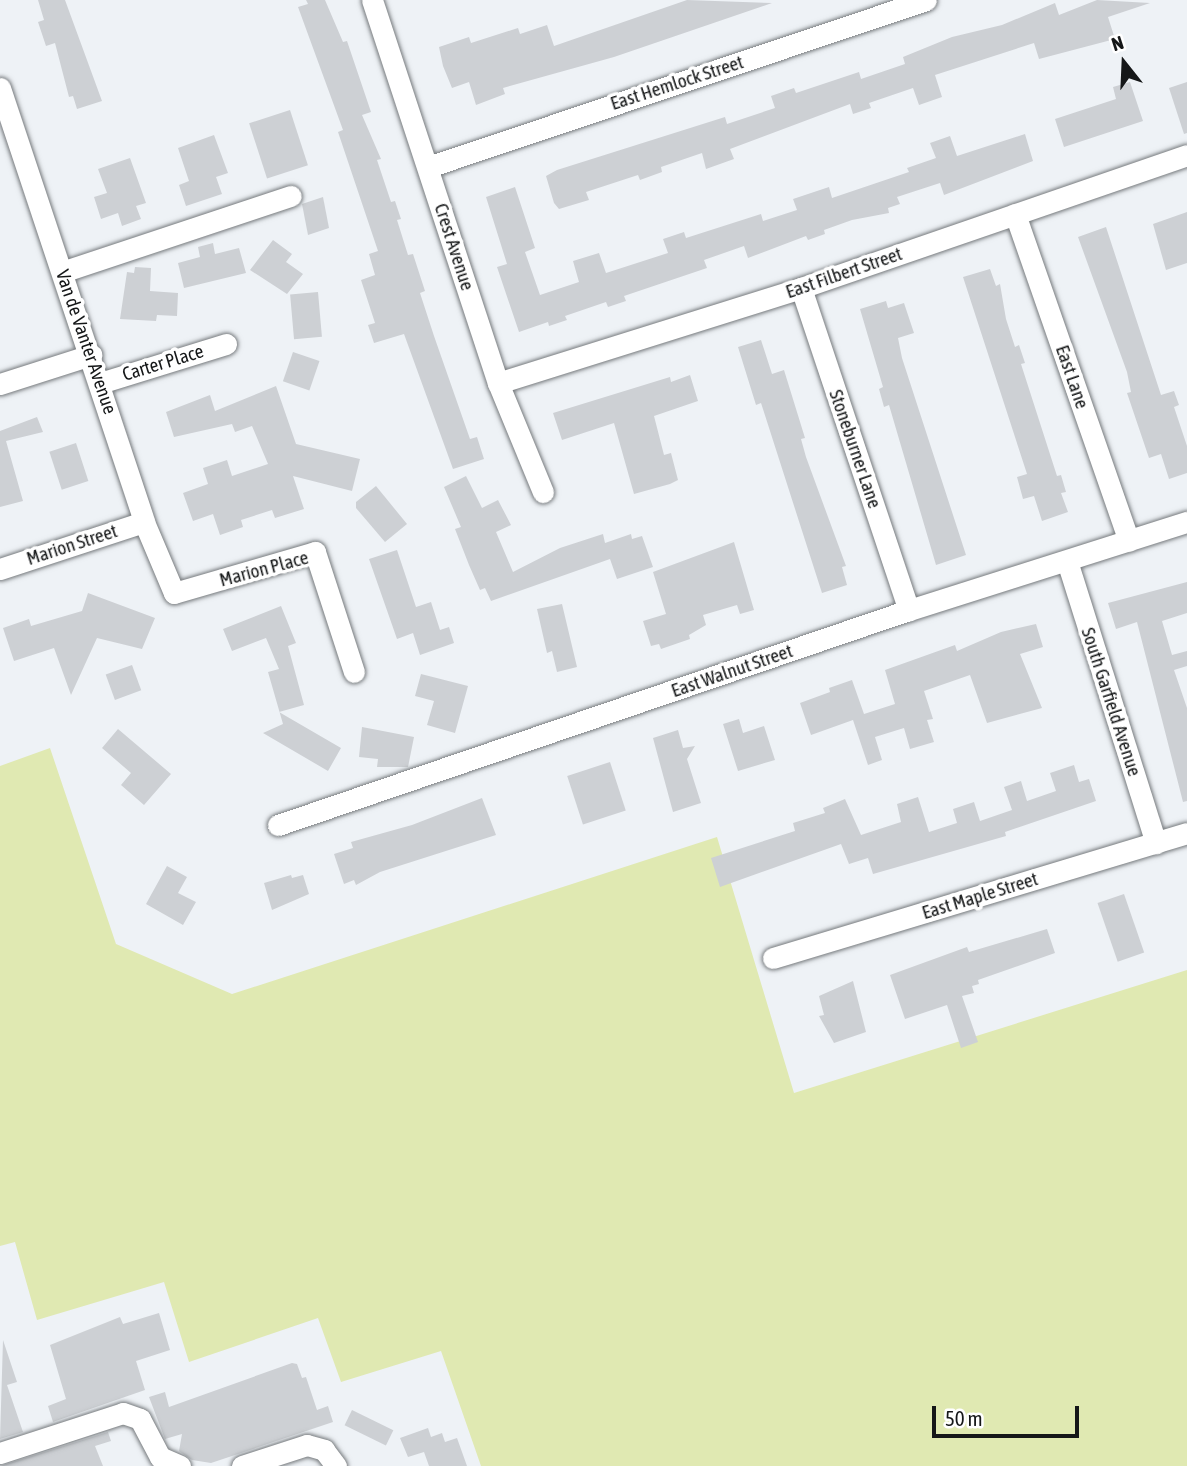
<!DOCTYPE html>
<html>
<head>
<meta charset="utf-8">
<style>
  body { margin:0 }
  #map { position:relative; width:1187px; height:1466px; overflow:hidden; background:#eef2f6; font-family:"Asap Condensed",sans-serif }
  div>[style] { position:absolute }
  .green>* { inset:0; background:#e0e9b2 }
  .building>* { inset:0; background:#cdd0d4; transform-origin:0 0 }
  .roads { filter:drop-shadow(0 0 2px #767a7d) drop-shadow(0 0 2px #767a7d) }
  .minor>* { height:21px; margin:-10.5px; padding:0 10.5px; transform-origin:10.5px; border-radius:10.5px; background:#fff }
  span { translate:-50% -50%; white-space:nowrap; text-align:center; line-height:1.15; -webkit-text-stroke:7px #fff; paint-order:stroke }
  .street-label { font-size:19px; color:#151718 }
  .north { position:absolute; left:1089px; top:28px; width:70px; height:70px; -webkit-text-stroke:5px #fff; paint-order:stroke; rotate:342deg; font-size:19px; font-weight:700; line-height:28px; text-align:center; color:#151718 }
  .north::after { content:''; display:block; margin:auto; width:24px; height:32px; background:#151718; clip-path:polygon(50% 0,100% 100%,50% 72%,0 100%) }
  .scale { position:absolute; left:932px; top:1406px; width:147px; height:32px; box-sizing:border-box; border:4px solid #151718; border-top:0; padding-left:9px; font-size:21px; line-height:24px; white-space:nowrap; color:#151718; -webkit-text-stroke:5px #fff; paint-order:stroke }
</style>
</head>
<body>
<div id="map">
  <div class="green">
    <i style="clip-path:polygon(50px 748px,116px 944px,232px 994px,717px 837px,794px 1093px,1187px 970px,1187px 1466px,481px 1466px,441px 1351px,341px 1382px,318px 1318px,189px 1362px,164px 1282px,37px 1320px,15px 1242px,0 1246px,0 766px)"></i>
  </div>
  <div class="building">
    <i style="clip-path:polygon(38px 0,65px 0,102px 101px,77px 109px,73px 96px,69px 97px,55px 43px,46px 46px,38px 22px,44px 20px)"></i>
    <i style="clip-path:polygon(306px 0,325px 0,343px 42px,347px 41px,371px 112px,362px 115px,381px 159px,377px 160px,391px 202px,395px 201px,401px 219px,397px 220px,408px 255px,413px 254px,425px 291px,420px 293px,434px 336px,470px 439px,477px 437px,484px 459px,453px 469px,404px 334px,374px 343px,368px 325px,375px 323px,361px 280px,375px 275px,369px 254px,378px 251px,338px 132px,343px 130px,298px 7px,308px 4px)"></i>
    <i style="clip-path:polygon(687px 0,772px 3px,614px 57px,503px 88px,505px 94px,476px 105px,469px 82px,452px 88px,443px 66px,439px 47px,469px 37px,471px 43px,518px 28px,520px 34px,547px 25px,554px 46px)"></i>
    <i style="clip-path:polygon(1097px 0,1150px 3px,1108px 17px,1115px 39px,1039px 59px,1034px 43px,935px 75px,942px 97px,919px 105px,913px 88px,869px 103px,871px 108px,853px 114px,850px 104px,730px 149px,734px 159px,706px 169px,702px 153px,661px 167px,662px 172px,640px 180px,638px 175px,586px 192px,589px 200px,559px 209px,554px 203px,546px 176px,557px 170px,725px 117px,727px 124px,775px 108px,771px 96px,794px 88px,796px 93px,859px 72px,861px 79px,905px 64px,903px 57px,952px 37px,1002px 25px,1055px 3px,1059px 15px)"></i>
    <i style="clip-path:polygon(1130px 82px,1143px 121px,1064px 147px,1055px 119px,1116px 99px,1113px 87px)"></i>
    <i style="clip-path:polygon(1187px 82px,1187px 133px,1184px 134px,1169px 88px)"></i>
    <i style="left:290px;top:110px;width:58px;height:43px;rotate:72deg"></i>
    <i style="clip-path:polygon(1025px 134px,1033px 161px,944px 195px,940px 183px,897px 197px,900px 204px,888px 208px,889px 213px,852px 220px,824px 230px,825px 234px,808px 240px,806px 236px,748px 258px,744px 246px,704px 260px,707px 268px,624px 296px,626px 301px,608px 307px,606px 302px,565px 316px,567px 320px,549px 326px,548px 322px,519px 332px,497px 267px,507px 264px,486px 197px,515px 187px,535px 248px,525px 252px,540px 295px,579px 282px,573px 261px,599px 253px,606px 273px,668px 253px,663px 239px,684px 232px,686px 238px,761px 214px,763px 221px,797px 210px,793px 199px,829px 187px,832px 198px,909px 172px,907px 168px,936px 158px,930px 143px,950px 136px,957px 156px)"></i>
    <i style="clip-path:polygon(214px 135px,228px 173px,216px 177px,222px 194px,186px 206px,179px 185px,189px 181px,178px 148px)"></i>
    <i style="clip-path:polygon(130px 158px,146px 203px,136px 206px,141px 219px,122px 226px,118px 213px,101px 219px,94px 197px,107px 193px,98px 169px)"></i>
    <i style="clip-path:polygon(323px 197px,329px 228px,308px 235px,302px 204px)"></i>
    <i style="clip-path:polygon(1187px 212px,1187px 263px,1166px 270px,1153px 224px)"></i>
    <i style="clip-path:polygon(1106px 227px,1161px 395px,1174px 391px,1179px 405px,1174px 407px,1187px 446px,1187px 473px,1169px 479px,1161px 454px,1149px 458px,1127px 393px,1131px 392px,1127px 372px,1078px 237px)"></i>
    <i style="clip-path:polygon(273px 240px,292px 254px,286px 262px,303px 274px,287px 294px,250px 270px)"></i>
    <i style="clip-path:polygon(213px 243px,215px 254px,239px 248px,246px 273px,184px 288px,178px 263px,200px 257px,198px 247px)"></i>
    <i style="clip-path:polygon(135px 267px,151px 268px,150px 291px,178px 293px,177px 316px,157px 315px,156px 321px,120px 319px,127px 272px,134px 273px)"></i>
    <i style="clip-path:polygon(990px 269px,996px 286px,1000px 284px,1006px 319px,1015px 347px,1019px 345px,1025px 363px,1021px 364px,1057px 476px,1061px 475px,1066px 492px,1061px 493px,1068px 512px,1042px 521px,1034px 496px,1023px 499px,1017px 477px,1027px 474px,963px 277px)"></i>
    <i style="left:318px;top:292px;width:45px;height:28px;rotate:85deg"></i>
    <i style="clip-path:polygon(886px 301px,888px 308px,904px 303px,914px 333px,898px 338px,902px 358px,966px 555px,936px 565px,889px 405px,884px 407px,879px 389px,883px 387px,860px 309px)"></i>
    <i style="clip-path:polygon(761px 340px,772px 374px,784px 370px,805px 438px,801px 439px,806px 457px,846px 566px,842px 567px,847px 585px,822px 593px,761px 403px,756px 405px,738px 347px)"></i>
    <i style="left:293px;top:352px;width:28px;height:31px;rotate:19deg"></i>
    <i style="clip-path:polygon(690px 375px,698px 401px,654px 416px,664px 455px,671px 453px,678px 480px,670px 484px,634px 494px,614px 423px,562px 440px,553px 413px,670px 377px,671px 382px)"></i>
    <i style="clip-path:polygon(276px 386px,296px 444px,360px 459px,352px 491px,293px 476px,304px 509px,275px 518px,272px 510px,241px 520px,243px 527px,220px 535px,213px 514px,193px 521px,183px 493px,208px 484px,203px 468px,227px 460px,232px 476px,268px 464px,252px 426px,235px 432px,232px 424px,174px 437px,166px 412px,210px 395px,215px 411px)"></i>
    <i style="clip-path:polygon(37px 417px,43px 432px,6px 441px,23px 501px,0 507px,0 431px)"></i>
    <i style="left:76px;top:443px;width:40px;height:28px;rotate:72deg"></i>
    <i style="clip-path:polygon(466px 476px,482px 508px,498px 500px,511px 525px,496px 532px,513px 572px,560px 548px,603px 534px,605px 543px,631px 534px,632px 539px,642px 536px,653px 567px,617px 579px,610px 559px,491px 601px,485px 588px,480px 590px,469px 565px,455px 529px,461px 527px,444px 487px)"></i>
    <i style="clip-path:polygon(376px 486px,407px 524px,385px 542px,356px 508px,356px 502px)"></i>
    <i style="clip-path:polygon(734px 542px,754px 610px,740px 614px,737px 605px,703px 615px,706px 625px,689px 635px,690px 639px,661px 649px,659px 644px,651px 646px,643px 621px,666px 614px,653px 572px)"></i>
    <i style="clip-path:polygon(397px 550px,416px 607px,431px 602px,440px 630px,449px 627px,454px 643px,420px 655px,413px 633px,397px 639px,369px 559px)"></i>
    <i style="clip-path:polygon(1187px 582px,1187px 613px,1162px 621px,1172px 655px,1187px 651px,1187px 666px,1174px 670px,1187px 708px,1187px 801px,1183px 802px,1137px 622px,1116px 629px,1108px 603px)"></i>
    <i style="clip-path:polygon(88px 593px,155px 618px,142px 649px,97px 638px,71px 695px,54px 648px,14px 661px,3px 628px,29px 619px,31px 626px,82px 611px)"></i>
    <i style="clip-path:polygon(562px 604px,577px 667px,557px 672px,552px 651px,547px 653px,537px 609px)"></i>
    <i style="clip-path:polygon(281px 606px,296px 643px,288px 646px,304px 705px,279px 712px,341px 748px,328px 771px,263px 733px,283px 724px,268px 672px,279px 669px,266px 638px,232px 651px,223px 629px)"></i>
    <i style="clip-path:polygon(1036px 624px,1043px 647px,1020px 654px,1042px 708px,987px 723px,970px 675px,924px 691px,933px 719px,927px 720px,934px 742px,910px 749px,904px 728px,875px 737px,882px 760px,868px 765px,853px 720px,811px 735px,800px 703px,830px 692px,829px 688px,852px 680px,864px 714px,895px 704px,885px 670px,955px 645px,957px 651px,1001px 632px)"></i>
    <i style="left:132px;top:665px;width:27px;height:28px;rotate:70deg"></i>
    <i style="clip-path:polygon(421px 674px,468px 686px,455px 733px,427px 725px,434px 701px,415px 696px)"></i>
    <i style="clip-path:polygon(739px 719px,743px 733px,764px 726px,775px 760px,738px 771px,723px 724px)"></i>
    <i style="clip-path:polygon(362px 727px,414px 737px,408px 767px,377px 767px,378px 759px,359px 757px)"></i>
    <i style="clip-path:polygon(118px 729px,171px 774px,144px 805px,121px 785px,131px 773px,102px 748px)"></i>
    <i style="clip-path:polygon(678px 730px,683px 748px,695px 746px,687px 759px,701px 803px,673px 812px,653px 738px)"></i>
    <i style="left:610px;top:762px;width:51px;height:45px;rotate:72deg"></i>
    <i style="clip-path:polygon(1074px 765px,1079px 782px,1089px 779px,1096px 801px,1005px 832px,1006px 836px,873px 874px,868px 858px,849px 864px,841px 844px,720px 887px,711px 858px,795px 831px,793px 823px,825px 813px,823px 808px,845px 799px,861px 835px,901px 822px,897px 804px,918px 797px,929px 832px,957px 823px,953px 809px,974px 802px,980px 821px,1012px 810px,1004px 787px,1021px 781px,1027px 801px,1056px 791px,1050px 773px)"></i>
    <i style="clip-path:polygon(482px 798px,496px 835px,380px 872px,356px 885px,354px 880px,344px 884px,334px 854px,353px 848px,351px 842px,412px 825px)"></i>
    <i style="clip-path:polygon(167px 866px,187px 877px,178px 893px,196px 902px,183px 925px,146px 904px)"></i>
    <i style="clip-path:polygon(291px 875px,292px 878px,303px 875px,309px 894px,272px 910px,264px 883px)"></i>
    <i style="left:1124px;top:894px;width:62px;height:28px;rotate:71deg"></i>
    <i style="clip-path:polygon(1047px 929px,1055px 953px,978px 980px,979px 984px,972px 986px,974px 993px,962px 996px,978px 1042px,961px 1048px,947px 1005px,905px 1019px,890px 975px,967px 947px,969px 952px)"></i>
    <i style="clip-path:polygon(853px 981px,866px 1032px,834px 1043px,819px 1016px,824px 1015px,819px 996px)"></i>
    <i style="clip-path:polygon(159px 1313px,170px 1350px,136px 1361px,145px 1390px,53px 1422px,48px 1406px,66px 1399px,50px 1345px,120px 1317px,123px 1324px)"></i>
    <i style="clip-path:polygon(3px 1340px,17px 1382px,7px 1385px,23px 1432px,0 1439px)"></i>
    <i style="clip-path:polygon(292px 1363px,297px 1364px,302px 1378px,306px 1377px,317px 1410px,328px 1406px,333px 1422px,211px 1463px,192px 1460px,179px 1451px,182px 1434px,165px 1439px,149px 1397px,165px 1392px,169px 1407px)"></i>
    <i style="left:352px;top:1410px;width:46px;height:17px;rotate:26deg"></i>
    <i style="clip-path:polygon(428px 1428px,431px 1437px,442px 1433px,445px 1442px,457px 1438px,467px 1466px,429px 1466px,424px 1452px,408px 1457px,400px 1438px)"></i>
    <i style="clip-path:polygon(108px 1432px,111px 1441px,95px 1446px,103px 1466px,0 1466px)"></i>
  </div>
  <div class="roads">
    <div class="minor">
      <i style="left:372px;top:0;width:403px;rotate:71.8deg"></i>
      <i style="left:498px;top:383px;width:118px;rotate:67.6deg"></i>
      <i style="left:0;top:88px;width:457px;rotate:71.6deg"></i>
      <i style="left:144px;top:522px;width:77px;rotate:67.1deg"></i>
      <i style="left:174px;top:593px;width:147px;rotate:-16.2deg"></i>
      <i style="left:315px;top:552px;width:126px;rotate:72deg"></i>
      <i style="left:428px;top:167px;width:525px;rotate:-18.54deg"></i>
      <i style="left:1015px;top:214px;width:346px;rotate:70.8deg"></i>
      <i style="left:62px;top:272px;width:241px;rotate:-18.4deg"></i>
      <i style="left:801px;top:288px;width:340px;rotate:71.5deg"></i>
      <i style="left:100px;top:383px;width:132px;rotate:-17.2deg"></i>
      <i style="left:498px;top:383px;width:318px;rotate:-17.4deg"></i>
      <i style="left:801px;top:288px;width:408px;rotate:-19deg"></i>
      <i style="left:0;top:384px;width:96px;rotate:-17.7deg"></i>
      <i style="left:1067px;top:561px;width:296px;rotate:72.5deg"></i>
      <i style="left:0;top:569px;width:151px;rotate:-18.1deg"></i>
      <i style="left:278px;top:825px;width:667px;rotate:-18.82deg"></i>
      <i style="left:909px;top:610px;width:292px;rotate:-17.6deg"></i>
      <i style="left:773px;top:958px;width:432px;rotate:-16.8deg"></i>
      <i style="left:0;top:1453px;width:129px;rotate:-18deg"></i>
      <i style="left:123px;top:1413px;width:18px;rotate:19deg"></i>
      <i style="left:140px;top:1419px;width:43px;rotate:62.2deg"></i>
      <i style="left:160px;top:1457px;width:22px;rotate:24deg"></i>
      <i style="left:242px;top:1466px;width:68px;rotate:-17.9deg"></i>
      <i style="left:307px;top:1445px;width:18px;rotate:16deg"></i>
      <i style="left:324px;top:1450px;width:20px;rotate:53deg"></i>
    </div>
  </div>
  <div class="street-label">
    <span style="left:677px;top:83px;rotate:-18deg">East Hemlock Street</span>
    <span style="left:454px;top:247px;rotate:72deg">Crest Avenue</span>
    <span style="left:844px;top:273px;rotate:-19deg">East Filbert Street</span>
    <span style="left:86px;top:342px;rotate:71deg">Van de Vanter Avenue</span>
    <span style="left:163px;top:363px;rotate:-17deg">Carter Place</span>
    <span style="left:1072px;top:377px;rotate:71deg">East Lane</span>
    <span style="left:855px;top:449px;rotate:71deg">Stoneburner Lane</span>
    <span style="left:72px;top:545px;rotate:-18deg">Marion Street</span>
    <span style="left:264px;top:569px;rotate:-15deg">Marion Place</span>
    <span style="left:732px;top:671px;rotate:-19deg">East Walnut Street</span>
    <span style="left:1111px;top:702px;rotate:72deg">South Garfield Avenue</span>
    <span style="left:980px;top:896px;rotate:-17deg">East Maple Street</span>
  </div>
  <div class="north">N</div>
  <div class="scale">50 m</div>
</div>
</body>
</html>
